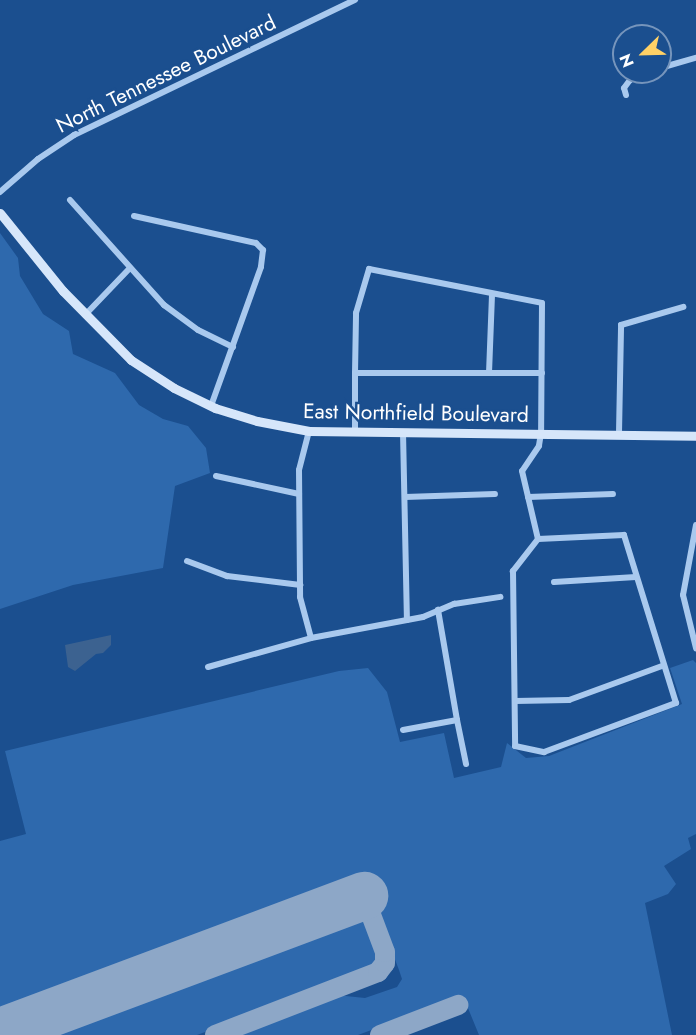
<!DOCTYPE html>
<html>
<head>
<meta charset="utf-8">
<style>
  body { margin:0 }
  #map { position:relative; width:696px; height:1035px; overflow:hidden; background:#1b4f8f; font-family:Jost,sans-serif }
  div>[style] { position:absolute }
  .green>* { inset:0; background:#2e69ad }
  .water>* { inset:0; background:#3c6290 }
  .taxiway>* { height:20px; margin:-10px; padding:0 10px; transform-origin:10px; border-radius:10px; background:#8da7c7 }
  .runway>* { height:48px; margin:-24px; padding:0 24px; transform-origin:24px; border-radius:24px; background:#8da7c7 }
  .street>* { height:6px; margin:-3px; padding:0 3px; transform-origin:3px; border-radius:3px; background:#a9c9ee }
  .secondary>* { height:9px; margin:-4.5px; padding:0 4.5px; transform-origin:4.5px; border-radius:4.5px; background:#d6e6fa }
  span { translate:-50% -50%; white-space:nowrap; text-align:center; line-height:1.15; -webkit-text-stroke:5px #1b4f8f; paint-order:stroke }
  .street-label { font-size:21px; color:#fff }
  .north { position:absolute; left:612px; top:24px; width:60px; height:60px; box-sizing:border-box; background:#1b4f8f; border:2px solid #7695bc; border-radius:50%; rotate:247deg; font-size:16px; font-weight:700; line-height:24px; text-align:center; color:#fff }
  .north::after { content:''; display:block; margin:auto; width:21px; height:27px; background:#ffd166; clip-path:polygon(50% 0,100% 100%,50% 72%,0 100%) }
</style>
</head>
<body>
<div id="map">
  <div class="green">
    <i style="clip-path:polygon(0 233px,18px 258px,20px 276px,43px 314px,69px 331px,73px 354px,115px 373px,139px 405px,163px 419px,188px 426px,206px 448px,210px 473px,175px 486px,163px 568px,73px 585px,0 609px)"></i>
    <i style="clip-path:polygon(693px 660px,696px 663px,696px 834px,688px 838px,691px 849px,664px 866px,676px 884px,668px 894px,645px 903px,672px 1035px,479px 1035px,463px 996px,358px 1035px,232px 1035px,336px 995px,365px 998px,397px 987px,402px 979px,399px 970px,363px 876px,0 1014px,0 841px,26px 834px,5px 751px,339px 671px,368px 668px,387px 692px,400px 742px,444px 733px,454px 778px,501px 767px,507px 743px,526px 758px,549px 756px,682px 704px,670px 668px)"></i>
    <i style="clip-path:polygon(354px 916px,367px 922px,379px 949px,372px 969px,307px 994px,197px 1035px,36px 1035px)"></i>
  </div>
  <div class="water">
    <i style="clip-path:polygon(111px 635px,111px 645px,103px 653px,96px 654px,75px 671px,68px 667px,65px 645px)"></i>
  </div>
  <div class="taxiway">
    <i style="left:215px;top:1035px;width:175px;rotate:-21.1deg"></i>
    <i style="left:378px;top:972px;width:11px;rotate:-52deg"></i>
    <i style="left:385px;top:963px;width:11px;rotate:-90deg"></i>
    <i style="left:385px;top:952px;width:60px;rotate:-110.6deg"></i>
    <i style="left:380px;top:1035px;width:84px;rotate:-21deg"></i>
  </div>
  <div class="runway">
    <i style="left:0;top:1032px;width:389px;rotate:-20.5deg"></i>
  </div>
  <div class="street">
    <i style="left:660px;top:68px;width:37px;rotate:-16deg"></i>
    <i style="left:626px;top:95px;width:7px;rotate:-106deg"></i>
    <i style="left:624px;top:88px;width:10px;rotate:-53deg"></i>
    <i style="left:630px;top:80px;width:20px;rotate:-24deg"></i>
    <i style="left:0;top:192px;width:50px;rotate:-41deg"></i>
    <i style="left:38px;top:159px;width:43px;rotate:-33.7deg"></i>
    <i style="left:74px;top:135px;width:312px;rotate:-25.7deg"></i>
    <i style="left:70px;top:200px;width:141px;rotate:48.2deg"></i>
    <i style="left:164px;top:305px;width:42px;rotate:36.3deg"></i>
    <i style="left:198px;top:330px;width:39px;rotate:26deg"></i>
    <i style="left:134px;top:216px;width:125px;rotate:12.5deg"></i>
    <i style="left:256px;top:243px;width:10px;rotate:45deg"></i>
    <i style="left:263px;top:250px;width:17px;rotate:97deg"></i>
    <i style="left:261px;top:267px;width:148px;rotate:109.8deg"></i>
    <i style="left:85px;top:315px;width:64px;rotate:-46.3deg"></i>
    <i style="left:355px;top:373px;width:60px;rotate:-89deg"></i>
    <i style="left:356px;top:313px;width:46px;rotate:-73.5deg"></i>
    <i style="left:369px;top:269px;width:176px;rotate:11.1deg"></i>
    <i style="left:542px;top:303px;width:130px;rotate:90.4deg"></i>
    <i style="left:541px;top:433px;width:13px;rotate:99deg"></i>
    <i style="left:539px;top:446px;width:30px;rotate:124deg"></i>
    <i style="left:522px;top:471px;width:70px;rotate:76.8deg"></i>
    <i style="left:538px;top:539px;width:41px;rotate:128deg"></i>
    <i style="left:513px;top:571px;width:175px;rotate:89.3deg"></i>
    <i style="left:515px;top:746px;width:30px;rotate:12deg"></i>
    <i style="left:544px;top:752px;width:141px;rotate:-20.4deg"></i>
    <i style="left:676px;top:703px;width:176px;rotate:-107.2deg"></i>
    <i style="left:624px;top:535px;width:86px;rotate:177.3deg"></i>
    <i style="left:489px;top:373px;width:79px;rotate:-87.8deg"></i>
    <i style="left:309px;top:431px;width:40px;rotate:104.4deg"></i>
    <i style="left:299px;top:470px;width:127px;rotate:89.5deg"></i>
    <i style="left:300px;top:597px;width:42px;rotate:75deg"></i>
    <i style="left:355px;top:432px;width:59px;rotate:-90deg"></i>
    <i style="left:355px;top:373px;width:187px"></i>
    <i style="left:403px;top:432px;width:188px;rotate:88.8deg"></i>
    <i style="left:619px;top:433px;width:108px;rotate:-88.9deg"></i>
    <i style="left:621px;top:325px;width:65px;rotate:-16.2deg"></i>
    <i style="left:216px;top:476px;width:85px;rotate:12.2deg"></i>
    <i style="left:405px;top:497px;width:90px;rotate:-1.9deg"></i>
    <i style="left:528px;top:497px;width:85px;rotate:-2deg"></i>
    <i style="left:696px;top:525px;width:71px;rotate:100.5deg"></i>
    <i style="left:683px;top:595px;width:55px;rotate:76.2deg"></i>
    <i style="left:187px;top:561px;width:43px;rotate:20.6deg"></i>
    <i style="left:227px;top:576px;width:74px;rotate:7deg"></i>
    <i style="left:554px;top:582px;width:82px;rotate:-3.5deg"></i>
    <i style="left:208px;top:667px;width:107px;rotate:-15.7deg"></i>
    <i style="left:311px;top:638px;width:114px;rotate:-10.6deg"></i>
    <i style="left:423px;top:617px;width:34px;rotate:-23deg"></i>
    <i style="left:454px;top:604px;width:47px;rotate:-8.7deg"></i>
    <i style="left:515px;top:701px;width:54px;rotate:-1.1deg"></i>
    <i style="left:569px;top:700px;width:99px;rotate:-20.1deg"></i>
    <i style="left:457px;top:720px;width:45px;rotate:78.4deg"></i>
    <i style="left:403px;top:730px;width:55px;rotate:-10.5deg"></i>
    <i style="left:457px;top:720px;width:112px;rotate:-99.8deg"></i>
  </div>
  <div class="secondary">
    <i style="left:0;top:213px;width:100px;rotate:51.1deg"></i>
    <i style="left:63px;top:291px;width:97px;rotate:45.4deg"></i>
    <i style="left:131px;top:360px;width:51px;rotate:33.1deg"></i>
    <i style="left:174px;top:388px;width:46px;rotate:26deg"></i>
    <i style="left:215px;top:408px;width:44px;rotate:17.2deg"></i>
    <i style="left:257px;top:421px;width:53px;rotate:10.9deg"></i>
    <i style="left:309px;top:431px;width:387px;rotate:0.7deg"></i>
  </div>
  <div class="street-label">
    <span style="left:166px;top:74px;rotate:-26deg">North Tennessee Boulevard</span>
    <span style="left:416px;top:413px;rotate:1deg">East Northfield Boulevard</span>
  </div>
  <div class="north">N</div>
</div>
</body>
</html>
